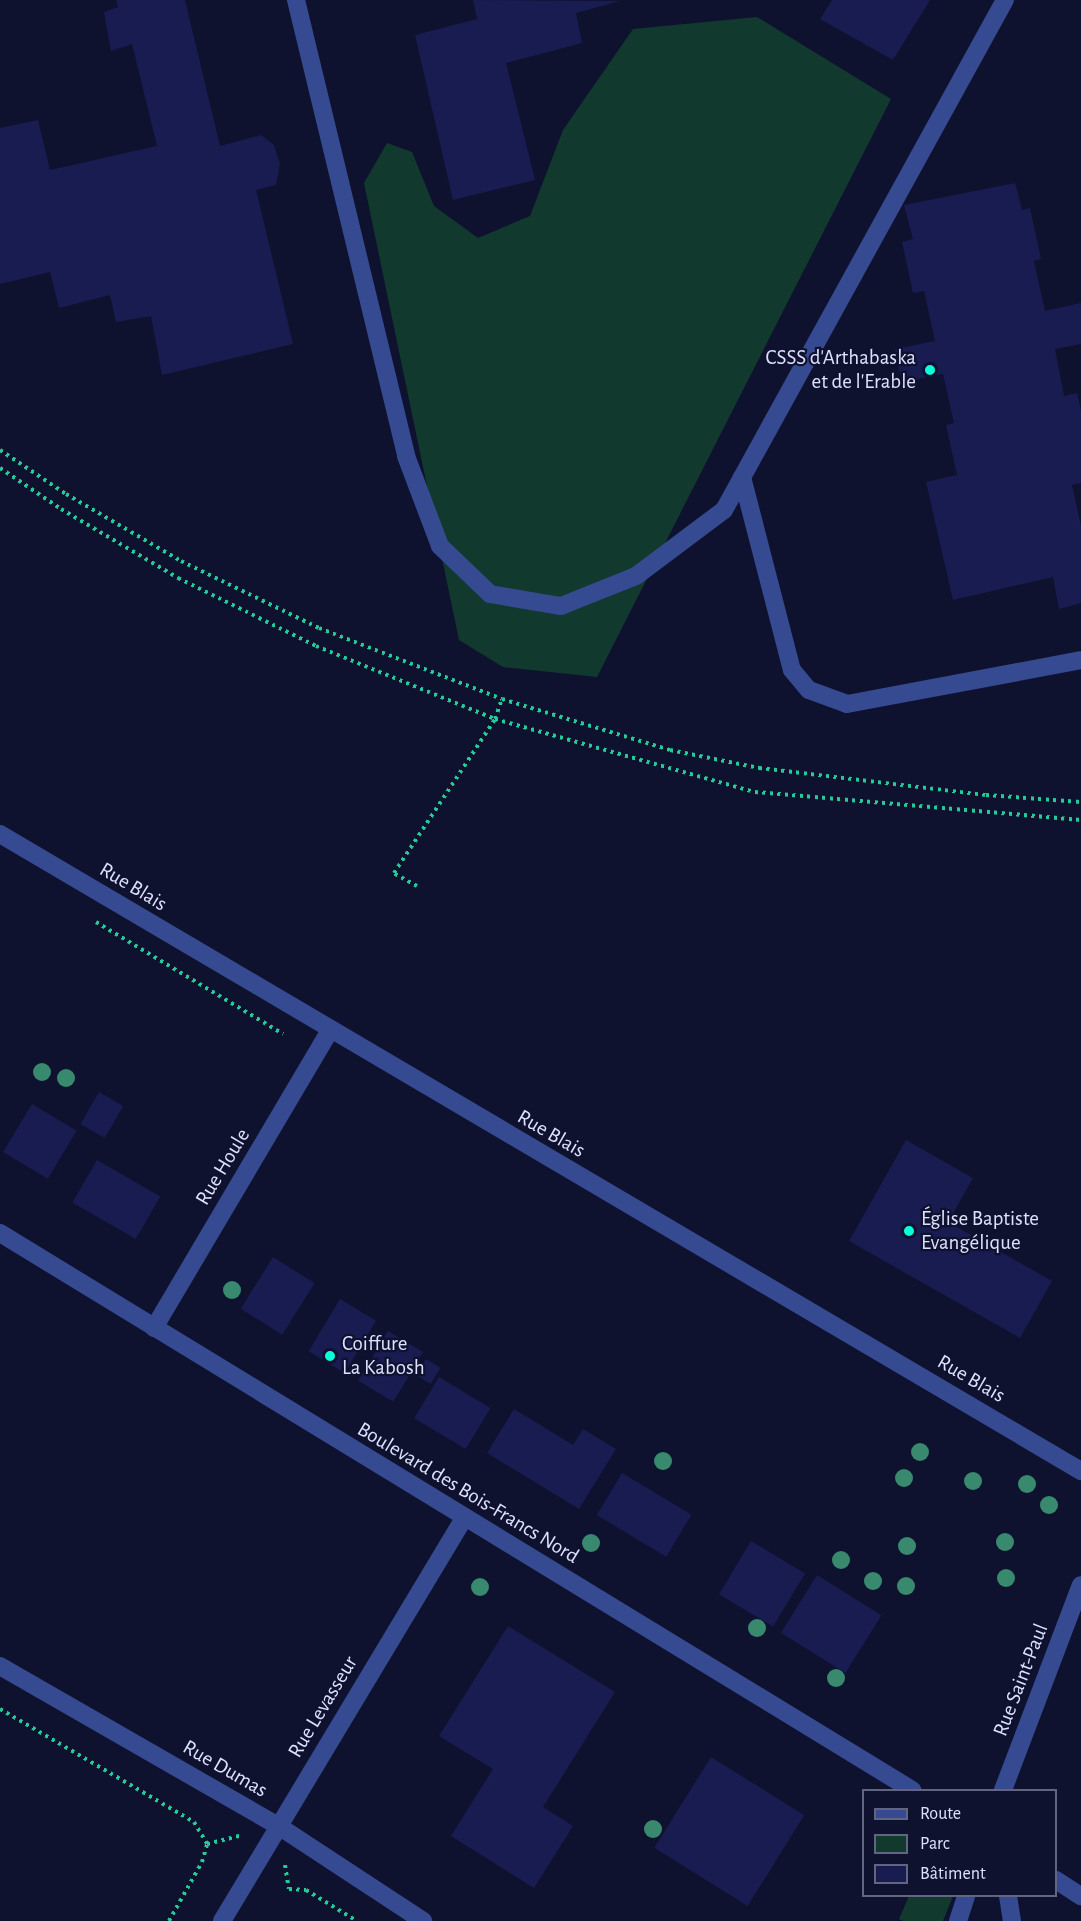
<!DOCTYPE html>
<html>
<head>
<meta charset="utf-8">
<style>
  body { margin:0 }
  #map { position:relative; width:1081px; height:1921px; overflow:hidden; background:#0f122e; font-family:"Alegreya Sans",sans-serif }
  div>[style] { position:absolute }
  .green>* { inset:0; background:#12392e }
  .building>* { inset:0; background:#191c51; transform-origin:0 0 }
  .path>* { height:4px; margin-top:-2px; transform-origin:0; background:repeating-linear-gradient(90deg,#25ca96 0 3px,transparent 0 7.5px) }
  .minor>* { height:18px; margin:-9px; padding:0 9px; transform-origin:9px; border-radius:9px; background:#364a91 }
  .trees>* { width:18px; height:18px; margin:-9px; border-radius:50%; background:#39896e }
  .dots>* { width:16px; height:16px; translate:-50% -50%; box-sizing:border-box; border:3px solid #0f122e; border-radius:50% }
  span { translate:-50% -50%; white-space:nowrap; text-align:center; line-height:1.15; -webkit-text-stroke:4.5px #0f122e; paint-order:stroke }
  .poi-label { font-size:21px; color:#dde1ff }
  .right { translate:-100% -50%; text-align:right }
  .left { translate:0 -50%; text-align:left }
  .street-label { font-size:21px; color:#dde1ff }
  .legend { position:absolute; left:862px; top:1789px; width:195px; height:108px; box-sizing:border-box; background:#0f122e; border:2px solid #616582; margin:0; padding:8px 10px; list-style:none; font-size:18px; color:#dde1ff }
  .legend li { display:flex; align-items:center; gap:12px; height:30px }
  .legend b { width:30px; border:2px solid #616582 }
</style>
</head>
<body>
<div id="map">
  <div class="green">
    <i style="clip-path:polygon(757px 17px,891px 99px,597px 677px,503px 667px,459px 640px,364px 183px,387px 143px,412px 152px,434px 206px,478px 238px,530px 216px,563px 130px,633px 29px)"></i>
    <i style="clip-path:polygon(909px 1896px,953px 1896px,943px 1921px,903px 1921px,899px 1919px)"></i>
  </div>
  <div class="building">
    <i style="clip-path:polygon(116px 0,185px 0,220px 146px,261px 135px,274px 145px,280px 164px,276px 185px,256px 190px,293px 344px,162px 375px,151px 316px,116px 322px,110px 295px,59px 308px,50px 272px,0 284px,0 128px,38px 120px,50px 170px,157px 146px,132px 44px,111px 51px,104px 12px,118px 7px)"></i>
    <i style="clip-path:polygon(473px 0,620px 1px,576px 13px,582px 43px,506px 63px,535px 180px,453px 200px,415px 35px,477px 19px)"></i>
    <i style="clip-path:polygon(832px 0,930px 0,893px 60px,820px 19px)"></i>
    <i style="clip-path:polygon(1015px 183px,1022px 210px,1030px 208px,1041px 259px,1034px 261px,1045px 311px,1081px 303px,1081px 344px,1055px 349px,1064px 396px,1077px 393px,1081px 411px,1081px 483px,1072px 485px,1081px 526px,1081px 603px,1059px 609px,1053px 577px,953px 600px,926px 482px,957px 475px,946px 425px,954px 423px,943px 374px,902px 382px,895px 349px,935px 341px,924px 291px,913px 293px,902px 242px,913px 239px,904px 205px)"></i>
    <i style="left:99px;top:1092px;width:28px;height:37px;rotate:30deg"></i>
    <i style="left:32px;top:1104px;width:52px;height:56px;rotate:31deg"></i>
    <i style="clip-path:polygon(906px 1140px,973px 1178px,948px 1222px,1052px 1281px,1020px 1338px,849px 1241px)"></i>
    <i style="left:97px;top:1160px;width:73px;height:49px;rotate:30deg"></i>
    <i style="left:273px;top:1257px;width:49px;height:61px;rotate:32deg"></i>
    <i style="left:340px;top:1299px;width:42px;height:61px;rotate:31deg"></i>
    <i style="left:388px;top:1331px;width:41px;height:58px;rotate:31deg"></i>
    <i style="left:426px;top:1359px;width:17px;height:19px;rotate:31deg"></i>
    <i style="left:439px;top:1377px;width:60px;height:48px;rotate:31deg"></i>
    <i style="clip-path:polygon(514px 1409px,573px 1445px,583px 1429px,616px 1449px,579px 1509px,487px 1453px)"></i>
    <i style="left:622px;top:1473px;width:81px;height:49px;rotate:31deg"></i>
    <i style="left:751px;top:1541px;width:63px;height:62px;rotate:31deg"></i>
    <i style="left:817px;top:1575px;width:76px;height:68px;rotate:32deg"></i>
    <i style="clip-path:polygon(508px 1626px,615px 1692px,543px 1807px,573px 1826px,534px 1888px,451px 1836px,493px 1769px,439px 1736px)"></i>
    <i style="left:711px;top:1757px;width:110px;height:107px;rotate:32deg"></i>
  </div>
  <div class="path">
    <i style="left:0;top:450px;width:79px;rotate:33.7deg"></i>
    <i style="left:66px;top:494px;width:133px;rotate:30.2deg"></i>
    <i style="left:181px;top:561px;width:153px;rotate:25.9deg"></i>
    <i style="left:319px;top:628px;width:196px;rotate:21.2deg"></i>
    <i style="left:502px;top:699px;width:176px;rotate:16.9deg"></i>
    <i style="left:670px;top:750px;width:91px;rotate:11.4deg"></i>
    <i style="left:759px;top:768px;width:229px;rotate:6.8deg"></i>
    <i style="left:986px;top:795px;width:95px;rotate:4.2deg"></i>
    <i style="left:0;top:468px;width:73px;rotate:33.9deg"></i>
    <i style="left:61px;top:509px;width:136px;rotate:30.5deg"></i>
    <i style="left:178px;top:578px;width:154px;rotate:26.2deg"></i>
    <i style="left:316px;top:646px;width:193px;rotate:22.2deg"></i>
    <i style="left:495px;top:719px;width:270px;rotate:15.7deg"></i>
    <i style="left:755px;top:792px;width:327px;rotate:4.9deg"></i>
    <i style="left:417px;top:886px;width:26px;rotate:-151deg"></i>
    <i style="left:394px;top:873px;width:184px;rotate:-56.7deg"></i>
    <i style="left:495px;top:719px;width:21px;rotate:-71deg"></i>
    <i style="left:96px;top:922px;width:218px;rotate:30.9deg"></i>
    <i style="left:0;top:1709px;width:225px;rotate:30.2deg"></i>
    <i style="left:194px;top:1822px;width:26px;rotate:59deg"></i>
    <i style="left:285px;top:1865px;width:24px;rotate:81deg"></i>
    <i style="left:289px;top:1889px;width:17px;rotate:3deg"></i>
    <i style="left:306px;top:1890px;width:60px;rotate:31.3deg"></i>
    <i style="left:169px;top:1921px;width:68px;rotate:-60.8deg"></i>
    <i style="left:202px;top:1862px;width:19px;rotate:-74deg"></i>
    <i style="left:207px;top:1844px;width:36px;rotate:-14deg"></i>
  </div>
  <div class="minor">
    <i style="left:296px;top:0;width:469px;rotate:76.4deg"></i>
    <i style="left:406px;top:456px;width:96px;rotate:69.3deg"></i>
    <i style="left:440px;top:546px;width:69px;rotate:43.8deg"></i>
    <i style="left:490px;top:594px;width:72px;rotate:9.6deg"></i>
    <i style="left:561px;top:606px;width:81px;rotate:-21.8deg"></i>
    <i style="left:636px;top:576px;width:110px;rotate:-36.9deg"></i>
    <i style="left:724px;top:510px;width:582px;rotate:-61.15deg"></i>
    <i style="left:742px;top:477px;width:199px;rotate:75.5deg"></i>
    <i style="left:792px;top:670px;width:26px;rotate:50deg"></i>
    <i style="left:809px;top:690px;width:40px;rotate:20.2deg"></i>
    <i style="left:847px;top:704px;width:238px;rotate:-10.6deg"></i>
    <i style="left:0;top:834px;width:1255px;rotate:30.51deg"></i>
    <i style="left:0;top:1233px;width:1069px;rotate:31.41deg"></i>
    <i style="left:154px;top:1328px;width:346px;rotate:-59.4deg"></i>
    <i style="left:0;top:1666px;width:319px;rotate:29.9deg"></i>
    <i style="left:277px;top:1825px;width:175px;rotate:33.3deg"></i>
    <i style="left:1003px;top:1790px;width:219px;rotate:-69.2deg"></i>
    <i style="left:1056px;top:1880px;width:30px;rotate:33deg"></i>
    <i style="left:1008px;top:1896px;width:25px;rotate:81deg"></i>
    <i style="left:222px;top:1921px;width:471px;rotate:-59deg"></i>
    <i style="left:958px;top:1921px;width:26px;rotate:-72deg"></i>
  </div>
  <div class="trees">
    <i style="left:42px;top:1072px"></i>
    <i style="left:66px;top:1078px"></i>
    <i style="left:232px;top:1290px"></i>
    <i style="left:920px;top:1452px"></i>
    <i style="left:663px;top:1461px"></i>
    <i style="left:904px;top:1478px"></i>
    <i style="left:973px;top:1481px"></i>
    <i style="left:1027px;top:1484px"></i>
    <i style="left:1049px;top:1505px"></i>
    <i style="left:1005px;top:1542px"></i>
    <i style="left:591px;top:1543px"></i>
    <i style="left:907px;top:1546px"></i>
    <i style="left:841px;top:1560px"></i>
    <i style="left:1006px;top:1578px"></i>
    <i style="left:873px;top:1581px"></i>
    <i style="left:906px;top:1586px"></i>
    <i style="left:480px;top:1587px"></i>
    <i style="left:757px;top:1628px"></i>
    <i style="left:836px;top:1678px"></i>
    <i style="left:653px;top:1829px"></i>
  </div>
  <div class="dots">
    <i style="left:930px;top:370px;background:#09ffd9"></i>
    <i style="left:909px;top:1231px;background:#09ffd9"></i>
    <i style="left:330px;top:1356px;background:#09ffd9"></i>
  </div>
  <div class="poi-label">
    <span class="right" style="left:916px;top:370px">CSSS d'Arthabaska<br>et de l'Erable</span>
    <span class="left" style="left:921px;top:1231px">Église Baptiste<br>Evangélique</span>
    <span class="left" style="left:342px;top:1356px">Coiffure<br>La Kabosh</span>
  </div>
  <div class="street-label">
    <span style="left:133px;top:887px;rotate:31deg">Rue Blais</span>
    <span style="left:551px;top:1134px;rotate:30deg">Rue Blais</span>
    <span style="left:223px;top:1167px;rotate:-59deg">Rue Houle</span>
    <span style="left:971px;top:1379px;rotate:30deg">Rue Blais</span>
    <span style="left:468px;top:1493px;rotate:31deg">Boulevard des Bois-Francs Nord</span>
    <span style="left:1021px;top:1680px;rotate:-69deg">Rue Saint-Paul</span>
    <span style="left:323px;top:1707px;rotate:-59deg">Rue Levasseur</span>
    <span style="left:225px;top:1769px;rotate:30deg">Rue Dumas</span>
  </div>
  <ul class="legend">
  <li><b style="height:8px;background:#364a91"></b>Route</li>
  <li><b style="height:16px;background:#12392e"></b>Parc</li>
  <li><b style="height:16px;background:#191c51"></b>Bâtiment</li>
  </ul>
</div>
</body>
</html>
